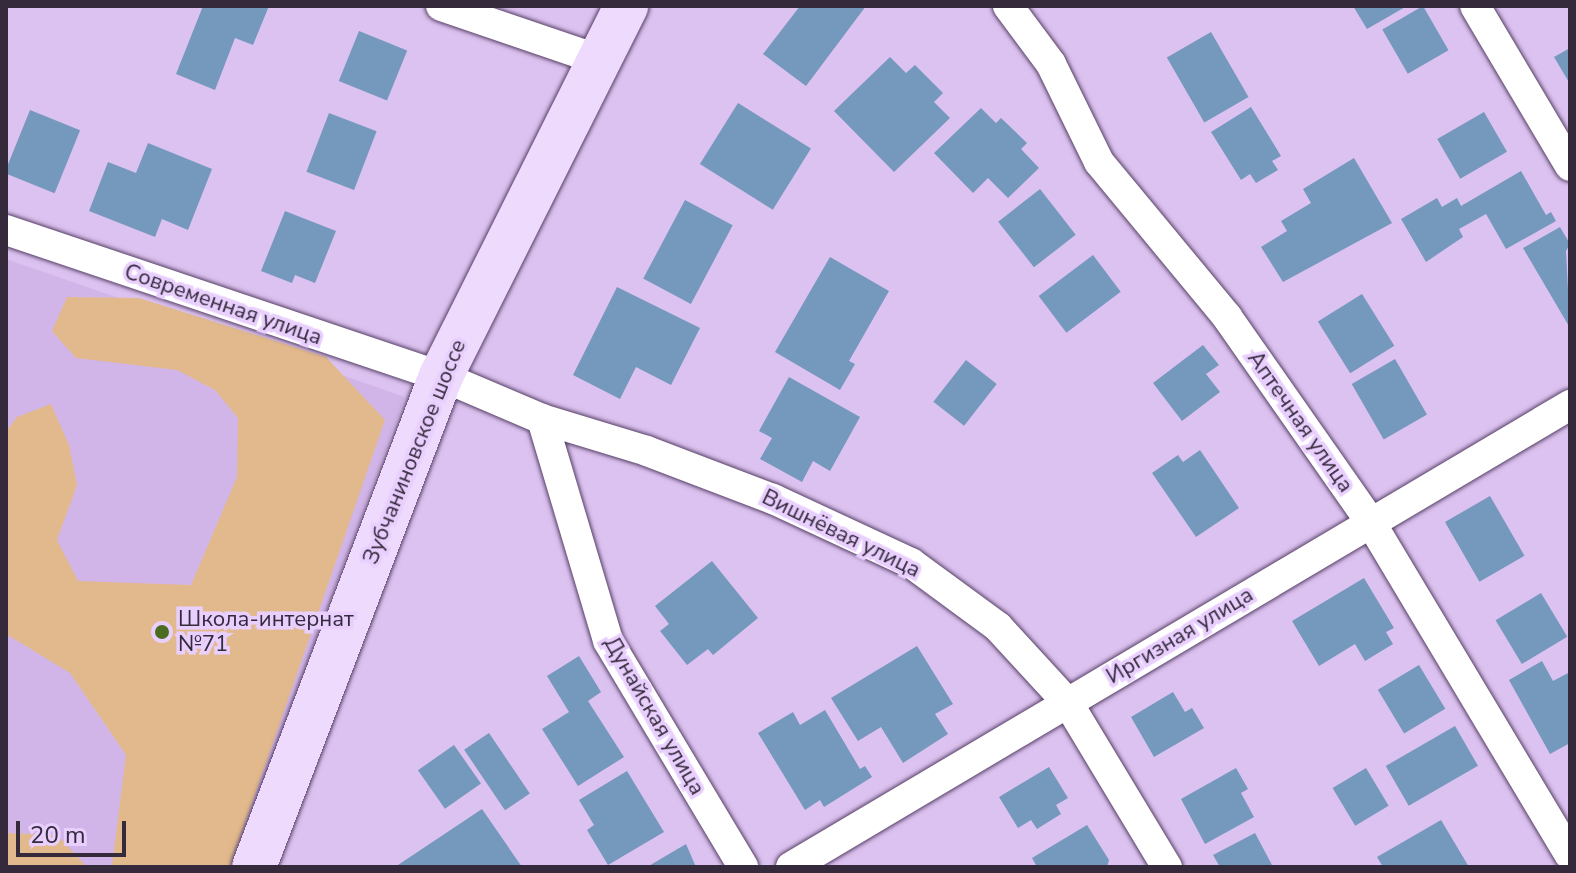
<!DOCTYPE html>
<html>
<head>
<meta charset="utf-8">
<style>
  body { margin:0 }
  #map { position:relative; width:1576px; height:873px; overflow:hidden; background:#dcc2f0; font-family:"Nunito Sans",sans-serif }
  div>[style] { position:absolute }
  .built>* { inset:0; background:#d2b5e8 }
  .green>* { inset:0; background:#e1b98d }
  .building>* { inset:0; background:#7598bd; transform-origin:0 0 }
  .roads { filter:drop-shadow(0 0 2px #564066) drop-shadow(0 0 2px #564066) }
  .street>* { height:30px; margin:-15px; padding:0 15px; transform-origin:15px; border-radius:15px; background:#fff }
  .primary>* { height:44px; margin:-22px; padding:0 22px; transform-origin:22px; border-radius:22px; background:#eedafd }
  .dots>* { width:22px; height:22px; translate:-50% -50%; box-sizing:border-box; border:4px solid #e9cffe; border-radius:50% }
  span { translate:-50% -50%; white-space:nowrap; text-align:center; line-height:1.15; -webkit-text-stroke:7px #e9cffe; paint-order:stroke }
  .street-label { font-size:22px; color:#342a3c }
  .poi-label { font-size:22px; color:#342a3c }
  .left { translate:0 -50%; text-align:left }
  .frame { position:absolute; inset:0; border:8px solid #342a3c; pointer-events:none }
  .scale { position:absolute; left:16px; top:821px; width:110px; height:36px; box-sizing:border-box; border:4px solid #342a3c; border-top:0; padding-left:10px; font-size:24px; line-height:28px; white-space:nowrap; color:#342a3c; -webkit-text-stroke:6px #e9cffe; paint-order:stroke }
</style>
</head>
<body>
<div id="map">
  <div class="built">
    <i style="clip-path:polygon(6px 259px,405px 397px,232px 867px,6px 867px)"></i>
  </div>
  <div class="green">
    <i style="clip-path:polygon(67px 297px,139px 298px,326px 357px,385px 420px,230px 867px,6px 867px,6px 833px,57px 835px,85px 865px,112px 865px,126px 755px,70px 673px,6px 634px,6px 432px,17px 417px,51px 404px,69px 445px,77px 485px,57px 540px,78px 581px,191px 585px,237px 477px,238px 418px,215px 390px,177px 370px,76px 358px,52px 331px)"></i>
  </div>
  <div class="building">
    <i style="clip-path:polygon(203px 6px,269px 6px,253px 45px,235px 38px,215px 90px,176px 74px)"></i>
    <i style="clip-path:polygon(800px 6px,866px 6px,806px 86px,763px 54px)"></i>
    <i style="clip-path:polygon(1353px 6px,1407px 6px,1367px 29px)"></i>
    <i style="left:1423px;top:6px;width:51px;height:47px;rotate:60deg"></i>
    <i style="left:359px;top:31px;width:52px;height:54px;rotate:22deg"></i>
    <i style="left:1211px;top:32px;width:75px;height:51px;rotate:60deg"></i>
    <i style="clip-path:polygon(1570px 48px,1570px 84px,1554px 57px)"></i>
    <i style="clip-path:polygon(890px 57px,906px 73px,915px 65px,943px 93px,934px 102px,950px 118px,894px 172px,834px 111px)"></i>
    <i style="left:738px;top:103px;width:86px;height:72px;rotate:32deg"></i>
    <i style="clip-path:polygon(1251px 107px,1281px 156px,1272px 161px,1278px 170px,1256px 183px,1250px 174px,1241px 180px,1211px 132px)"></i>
    <i style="clip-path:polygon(981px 108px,996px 123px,1001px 118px,1027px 143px,1021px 149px,1039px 168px,1008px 198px,988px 178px,973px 193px,934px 153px)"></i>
    <i style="left:30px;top:110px;width:54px;height:68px;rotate:22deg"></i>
    <i style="left:1484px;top:112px;width:46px;height:54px;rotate:60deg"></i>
    <i style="left:329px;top:113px;width:51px;height:63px;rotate:21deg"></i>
    <i style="clip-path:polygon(148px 143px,212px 169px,188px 230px,162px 219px,155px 237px,89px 211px,108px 162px,136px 173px)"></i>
    <i style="clip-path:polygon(1354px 158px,1392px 223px,1283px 282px,1261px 247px,1287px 231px,1281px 221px,1311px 203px,1303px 189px)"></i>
    <i style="clip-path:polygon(1521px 171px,1546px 215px,1551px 212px,1556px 221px,1506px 249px,1486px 214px,1459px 229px,1463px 237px,1426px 262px,1401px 219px,1437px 198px,1442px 207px,1457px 198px,1461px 206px)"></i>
    <i style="left:1040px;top:189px;width:58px;height:53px;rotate:52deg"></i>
    <i style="left:685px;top:200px;width:54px;height:89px;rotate:28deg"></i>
    <i style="clip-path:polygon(285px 211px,336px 231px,315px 283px,295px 275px,292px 283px,261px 271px)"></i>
    <i style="clip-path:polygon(1560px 227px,1570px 244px,1566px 251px,1570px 328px,1523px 248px)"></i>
    <i style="left:1093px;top:255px;width:46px;height:68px;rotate:53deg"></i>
    <i style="clip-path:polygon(830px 257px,889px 291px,849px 361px,855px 364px,840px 390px,775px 352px)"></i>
    <i style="clip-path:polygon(617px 287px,700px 328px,671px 385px,636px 367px,620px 399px,573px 375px)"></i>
    <i style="left:1362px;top:294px;width:61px;height:52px;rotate:58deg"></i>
    <i style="clip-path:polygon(1203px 345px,1219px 365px,1206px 374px,1220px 392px,1182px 421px,1153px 383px)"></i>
    <i style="left:1395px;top:359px;width:64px;height:50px;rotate:60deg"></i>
    <i style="left:966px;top:360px;width:39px;height:53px;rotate:38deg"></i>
    <i style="clip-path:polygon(789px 377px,860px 417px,830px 471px,813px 461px,802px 482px,760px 459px,772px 438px,759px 431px)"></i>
    <i style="clip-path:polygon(1200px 450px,1239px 508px,1196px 537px,1152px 473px,1178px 455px,1183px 462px)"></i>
    <i style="left:1490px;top:496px;width:69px;height:52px;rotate:60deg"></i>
    <i style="clip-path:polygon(712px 561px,758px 618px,713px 655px,708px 649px,687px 665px,660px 631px,669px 624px,655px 606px)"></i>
    <i style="clip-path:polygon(1364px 578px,1394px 628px,1386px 632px,1393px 644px,1365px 661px,1355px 644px,1319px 666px,1292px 621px)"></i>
    <i style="left:1541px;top:593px;width:51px;height:53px;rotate:59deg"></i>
    <i style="clip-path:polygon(917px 646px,953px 704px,935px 714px,948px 734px,903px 763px,881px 727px,858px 741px,831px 698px)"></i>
    <i style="clip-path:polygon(579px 656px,601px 692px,588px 701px,624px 757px,578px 786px,542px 729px,569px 712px,547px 676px)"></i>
    <i style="clip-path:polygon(1542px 661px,1553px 681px,1570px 672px,1570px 743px,1550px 754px,1509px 680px)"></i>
    <i style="left:1419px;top:665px;width:51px;height:48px;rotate:59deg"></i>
    <i style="clip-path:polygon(1173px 692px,1185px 712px,1192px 708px,1204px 728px,1154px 757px,1131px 717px)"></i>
    <i style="clip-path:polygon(825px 710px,860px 769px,865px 766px,872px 777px,824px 807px,820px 800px,805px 810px,758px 733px,793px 712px,800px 725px)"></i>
    <i style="left:1455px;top:726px;width:46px;height:80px;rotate:60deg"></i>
    <i style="left:489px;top:733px;width:73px;height:30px;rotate:56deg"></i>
    <i style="left:454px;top:745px;width:47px;height:44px;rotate:55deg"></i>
    <i style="clip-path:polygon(1049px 767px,1068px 798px,1056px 805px,1061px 814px,1037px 829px,1031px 820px,1018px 828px,999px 797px)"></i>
    <i style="clip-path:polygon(1236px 768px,1248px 789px,1241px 793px,1254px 817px,1205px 844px,1181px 799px)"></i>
    <i style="left:1366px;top:768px;width:44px;height:39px;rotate:59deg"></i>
    <i style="clip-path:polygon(627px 771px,664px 832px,608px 865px,587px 830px,594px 825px,579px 800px)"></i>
    <i style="clip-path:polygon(482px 809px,522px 867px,395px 867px)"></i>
    <i style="clip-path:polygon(1441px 820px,1469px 867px,1383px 867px,1377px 857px)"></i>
    <i style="clip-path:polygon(1087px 825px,1109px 860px,1107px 867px,1037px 867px,1032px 858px)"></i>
    <i style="clip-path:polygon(1255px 833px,1273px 867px,1220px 867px,1213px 855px)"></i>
    <i style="clip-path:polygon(686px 844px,696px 867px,647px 867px)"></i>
  </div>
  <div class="roads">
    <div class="street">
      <i style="left:441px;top:6px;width:165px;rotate:18.8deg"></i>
      <i style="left:1008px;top:6px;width:72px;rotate:53.4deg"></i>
      <i style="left:1051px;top:64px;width:109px;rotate:63.9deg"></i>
      <i style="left:1099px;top:162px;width:201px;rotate:50.4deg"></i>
      <i style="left:1227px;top:317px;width:251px;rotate:55deg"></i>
      <i style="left:1371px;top:523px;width:387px;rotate:59.1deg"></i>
      <i style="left:1475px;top:6px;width:186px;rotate:59.3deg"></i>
      <i style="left:6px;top:230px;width:459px;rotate:18.6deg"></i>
      <i style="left:441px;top:376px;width:110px;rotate:23.1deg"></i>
      <i style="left:542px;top:419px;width:110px;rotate:16.9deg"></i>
      <i style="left:647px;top:451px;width:135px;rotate:20.9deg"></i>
      <i style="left:773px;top:499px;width:152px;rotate:24.9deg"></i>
      <i style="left:911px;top:563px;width:108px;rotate:36.3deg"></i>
      <i style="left:998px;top:627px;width:103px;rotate:47.4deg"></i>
      <i style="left:1068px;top:703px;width:192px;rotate:58.9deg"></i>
      <i style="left:542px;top:419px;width:232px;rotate:73.4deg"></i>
      <i style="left:608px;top:641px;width:263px;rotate:59.1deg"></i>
      <i style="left:791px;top:867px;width:906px;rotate:-30.67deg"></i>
    </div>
    <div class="primary">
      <i style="left:254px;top:867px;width:525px;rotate:-69.15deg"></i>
      <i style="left:441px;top:376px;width:414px;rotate:-63.4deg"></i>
    </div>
  </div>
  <div class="dots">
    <i style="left:162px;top:632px;background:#4b6b21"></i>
  </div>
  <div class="street-label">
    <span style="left:223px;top:305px;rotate:19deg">Современная улица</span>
    <span style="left:1300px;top:422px;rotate:55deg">Аптечная улица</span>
    <span style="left:415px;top:452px;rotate:-68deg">Зубчаниновское шоссе</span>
    <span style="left:841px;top:534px;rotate:26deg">Вишнёвая улица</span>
    <span style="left:1180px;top:636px;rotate:-31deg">Иргизная улица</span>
    <span style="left:654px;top:716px;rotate:60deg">Дунайская улица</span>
  </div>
  <div class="poi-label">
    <span class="left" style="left:178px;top:632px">Школа-интернат<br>№71</span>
  </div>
  <div class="frame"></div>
  <div class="scale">20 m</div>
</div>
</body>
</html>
